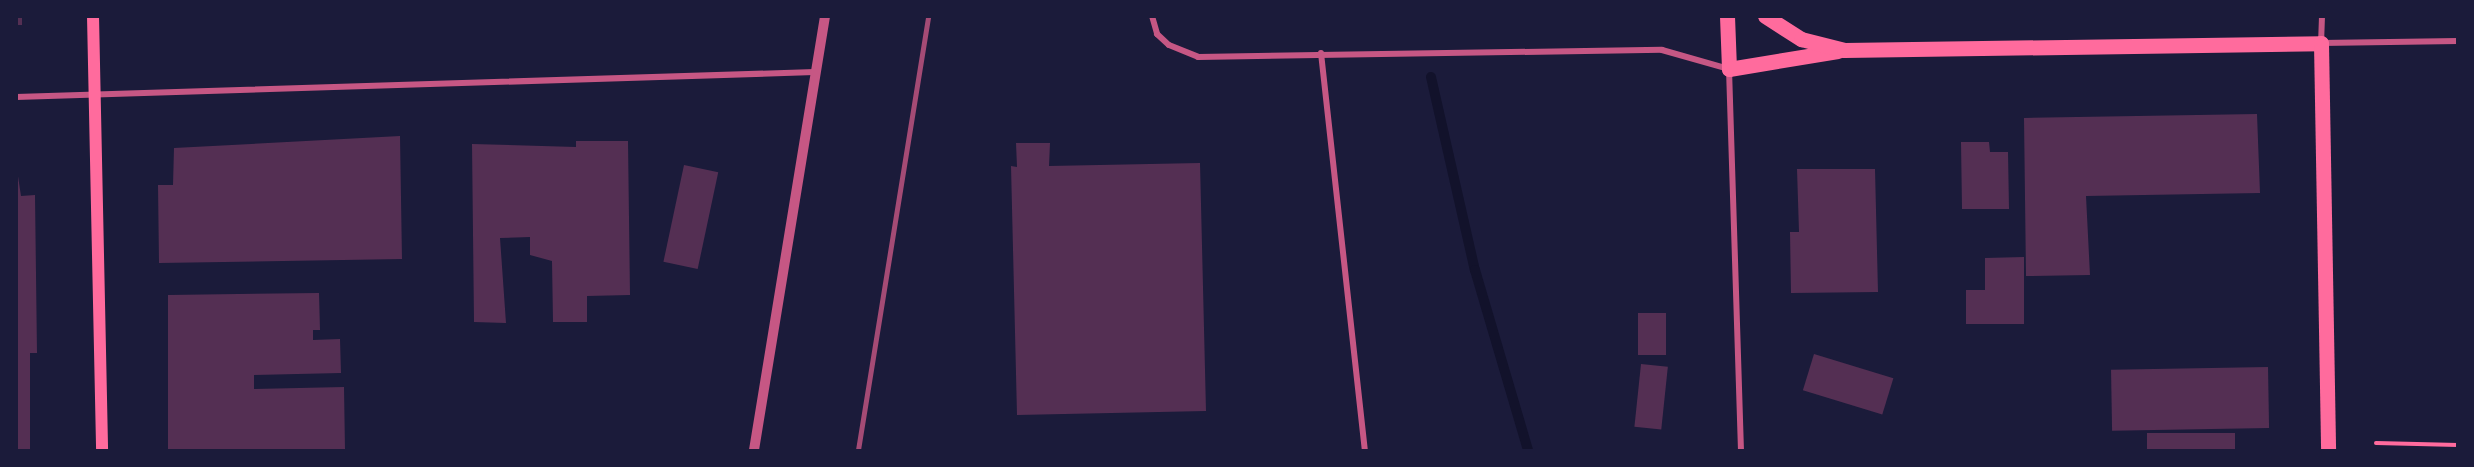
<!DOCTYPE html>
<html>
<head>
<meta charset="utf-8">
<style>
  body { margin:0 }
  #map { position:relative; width:2474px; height:467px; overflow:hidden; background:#1b1b3a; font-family:"Archivo Narrow",sans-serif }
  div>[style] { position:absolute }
  .stream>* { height:10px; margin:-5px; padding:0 5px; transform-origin:5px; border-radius:5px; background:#12122b }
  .building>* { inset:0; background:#542f53; transform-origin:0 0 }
  .path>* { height:4px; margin:-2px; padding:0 2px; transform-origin:2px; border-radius:2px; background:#ff6b9d }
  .minor>* { height:6px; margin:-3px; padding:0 3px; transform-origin:3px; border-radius:3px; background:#c65784 }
  .tertiary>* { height:10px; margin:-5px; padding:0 5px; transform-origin:5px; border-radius:5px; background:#c65784 }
  .secondary>* { height:12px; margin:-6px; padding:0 6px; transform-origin:6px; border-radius:6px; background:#ff6b9d }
  .primary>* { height:15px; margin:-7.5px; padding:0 7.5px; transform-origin:7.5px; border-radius:7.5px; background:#ff6b9d }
  .rail>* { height:4.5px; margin:-2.25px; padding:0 2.25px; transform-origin:2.25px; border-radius:2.25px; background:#a44b75 }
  span { translate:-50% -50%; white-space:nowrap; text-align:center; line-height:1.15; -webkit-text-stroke:5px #1b1b3a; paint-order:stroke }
  .frame { position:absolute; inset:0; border:18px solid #1b1b3a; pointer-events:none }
</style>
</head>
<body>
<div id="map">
  <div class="stream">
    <i style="left:1431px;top:77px;width:198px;rotate:77.2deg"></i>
    <i style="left:1475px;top:270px;width:188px;rotate:73.6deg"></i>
  </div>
  <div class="building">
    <i style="left:16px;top:16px;width:6px;height:9px"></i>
    <i style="clip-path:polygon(2257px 114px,2260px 193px,2086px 196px,2090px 275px,2026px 276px,2024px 118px)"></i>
    <i style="clip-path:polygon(400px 136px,402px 259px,159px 263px,158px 185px,173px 185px,174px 148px)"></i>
    <i style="clip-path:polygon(576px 141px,628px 141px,630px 295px,587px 296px,587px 322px,553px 322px,552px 261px,530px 255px,530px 237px,500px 238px,506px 323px,474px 322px,472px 144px,576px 147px)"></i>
    <i style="clip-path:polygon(1961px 142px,1989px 142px,1990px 152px,2008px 152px,2009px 209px,1962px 209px)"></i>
    <i style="clip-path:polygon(1016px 143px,1050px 143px,1049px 166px,1200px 163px,1206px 411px,1017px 415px,1011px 166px,1017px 167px)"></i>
    <i style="clip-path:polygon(16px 163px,21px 196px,35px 195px,37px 353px,30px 353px,30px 450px,16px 450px)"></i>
    <i style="left:684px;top:165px;width:35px;height:99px;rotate:12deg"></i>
    <i style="clip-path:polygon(1797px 169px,1875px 169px,1878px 292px,1791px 293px,1790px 232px,1799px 232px)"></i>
    <i style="clip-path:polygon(2024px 257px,2024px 324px,1966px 324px,1966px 290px,1985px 290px,1985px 258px)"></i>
    <i style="clip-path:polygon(319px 293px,320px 330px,313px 330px,313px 340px,340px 339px,341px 373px,254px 375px,254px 389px,344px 387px,345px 450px,168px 450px,168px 295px)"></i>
    <i style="left:1638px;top:313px;width:28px;height:42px"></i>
    <i style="left:1814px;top:354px;width:83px;height:38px;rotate:17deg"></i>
    <i style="left:1641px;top:364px;width:27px;height:63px;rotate:6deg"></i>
    <i style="left:2268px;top:367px;width:61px;height:157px;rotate:89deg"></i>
    <i style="left:2147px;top:433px;width:88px;height:17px"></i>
  </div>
  <div class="path">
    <i style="left:2376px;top:443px;width:82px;rotate:1.4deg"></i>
  </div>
  <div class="minor">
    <i style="left:1152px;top:16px;width:19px;rotate:74deg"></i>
    <i style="left:1157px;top:34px;width:16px;rotate:43deg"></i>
    <i style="left:1169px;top:45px;width:31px;rotate:22deg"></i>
    <i style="left:1198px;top:57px;width:464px;rotate:-0.9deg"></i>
    <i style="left:1662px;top:50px;width:70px;rotate:15.8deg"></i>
    <i style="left:1729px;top:69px;width:381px;rotate:88.2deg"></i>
    <i style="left:2322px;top:16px;width:27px;rotate:92deg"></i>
    <i style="left:2321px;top:43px;width:137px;rotate:-0.8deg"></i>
    <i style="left:1321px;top:53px;width:399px;rotate:83.7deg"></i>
    <i style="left:16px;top:97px;width:799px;rotate:-1.79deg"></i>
  </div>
  <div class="tertiary">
    <i style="left:754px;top:450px;width:440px;rotate:-80.7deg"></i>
  </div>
  <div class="secondary">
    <i style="left:93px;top:16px;width:434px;rotate:88.8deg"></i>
  </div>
  <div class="primary">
    <i style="left:1727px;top:16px;width:53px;rotate:87.8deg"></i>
    <i style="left:1729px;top:69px;width:110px;rotate:-9.4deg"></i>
    <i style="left:1765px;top:16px;width:43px;rotate:32.6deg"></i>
    <i style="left:1801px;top:39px;width:44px;rotate:14.3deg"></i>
    <i style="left:1844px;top:50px;width:477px;rotate:-0.8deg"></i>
    <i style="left:2321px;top:43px;width:407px;rotate:89deg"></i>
  </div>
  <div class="rail">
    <i style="left:858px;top:450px;width:440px;rotate:-80.8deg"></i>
  </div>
  <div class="frame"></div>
</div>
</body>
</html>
